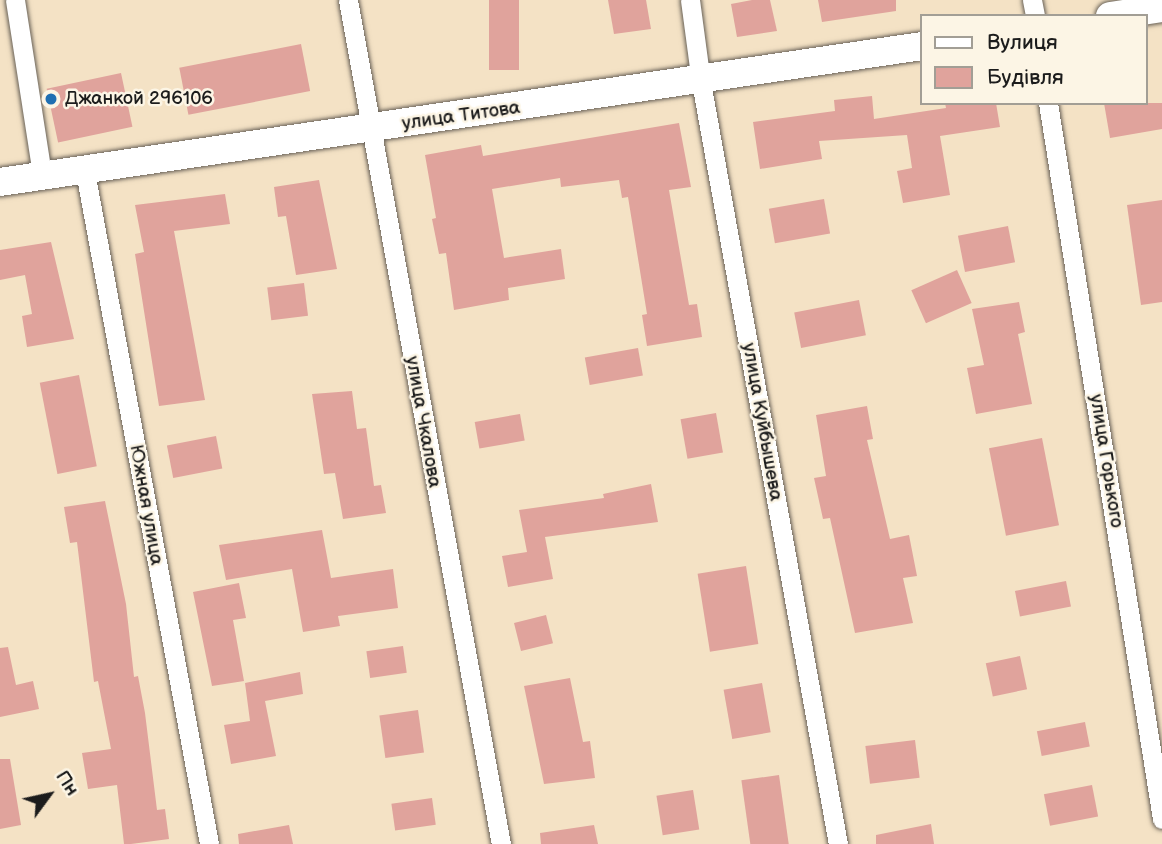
<!DOCTYPE html>
<html>
<head>
<meta charset="utf-8">
<style>
  body { margin:0 }
  #map { position:relative; width:1162px; height:844px; overflow:hidden; background:#f4e2c5; font-family:"Balsamiq Sans",sans-serif }
  div>[style] { position:absolute }
  .building>* { inset:0; background:#e0a39c; transform-origin:0 0 }
  .roads { filter:drop-shadow(0 0 2px #686157) drop-shadow(0 0 2px #686157) }
  .minor>* { height:19px; margin:-9.5px; padding:0 9.5px; transform-origin:9.5px; border-radius:9.5px; background:#fff }
  .secondary>* { height:28px; margin:-14px; padding:0 14px; transform-origin:14px; border-radius:14px; background:#fff }
  .dots>* { width:19px; height:19px; translate:-50% -50%; box-sizing:border-box; border:4px solid #fcf5e5; border-radius:50% }
  span { translate:-50% -50%; white-space:nowrap; text-align:center; line-height:1.15; -webkit-text-stroke:5px #fcf5e5; paint-order:stroke }
  .poi-label { font-size:19px; color:#1c1c1c }
  .left { translate:0 -50%; text-align:left }
  .street-label { font-size:19px; color:#1c1c1c }
  .legend { position:absolute; left:920px; top:14px; width:228px; height:91px; box-sizing:border-box; background:#fcf5e5; border:2px solid #a29e95; margin:0; padding:9px 12px; list-style:none; font-size:21px; color:#1c1c1c }
  .legend li { display:flex; align-items:center; gap:14px; height:35px }
  .legend b { width:35px; border:2px solid #a29e95 }
  .north { position:absolute; left:14px; top:760px; width:70px; height:70px; -webkit-text-stroke:5px #fcf5e5; paint-order:stroke; rotate:57deg; font-size:19px; font-weight:700; line-height:28px; text-align:center; color:#1c1c1c }
  .north::after { content:''; display:block; margin:auto; width:24px; height:32px; background:#1c1c1c; clip-path:polygon(50% 0,100% 100%,50% 72%,0 100%) }
</style>
</head>
<body>
<div id="map">
  <div class="building">
    <i style="left:489px;top:0;width:30px;height:70px"></i>
    <i style="clip-path:polygon(608px 0,646px 0,651px 29px,614px 34px)"></i>
    <i style="clip-path:polygon(752px 0,770px 0,777px 31px,737px 37px,731px 4px)"></i>
    <i style="clip-path:polygon(818px 0,896px 0,896px 11px,822px 22px)"></i>
    <i style="left:301px;top:44px;width:48px;height:124px;rotate:79deg"></i>
    <i style="left:121px;top:73px;width:55px;height:76px;rotate:78deg"></i>
    <i style="clip-path:polygon(872px 96px,874px 119px,946px 108px,945px 103px,996px 103px,1000px 127px,940px 136px,950px 195px,903px 203px,897px 171px,912px 168px,907px 135px,819px 141px,822px 159px,760px 169px,753px 122px,835px 111px,834px 100px)"></i>
    <i style="clip-path:polygon(1104px 103px,1162px 103px,1162px 129px,1110px 138px)"></i>
    <i style="clip-path:polygon(679px 123px,691px 187px,669px 190px,689px 305px,697px 304px,702px 337px,647px 346px,642px 315px,647px 314px,628px 197px,622px 198px,619px 180px,561px 187px,560px 178px,492px 189px,504px 258px,561px 249px,565px 279px,508px 288px,509px 300px,454px 310px,446px 253px,439px 254px,432px 219px,436px 218px,425px 155px,481px 145px,483px 156px)"></i>
    <i style="clip-path:polygon(319px 180px,337px 269px,296px 275px,286px 216px,278px 217px,274px 187px)"></i>
    <i style="clip-path:polygon(225px 194px,230px 224px,174px 231px,205px 400px,159px 406px,135px 254px,144px 252px,135px 205px)"></i>
    <i style="left:824px;top:199px;width:35px;height:56px;rotate:80deg"></i>
    <i style="clip-path:polygon(1162px 200px,1162px 302px,1141px 305px,1127px 205px)"></i>
    <i style="left:1008px;top:226px;width:37px;height:51px;rotate:79deg"></i>
    <i style="clip-path:polygon(51px 242px,74px 339px,27px 347px,22px 316px,32px 314px,25px 275px,0 280px,0 250px)"></i>
    <i style="left:957px;top:270px;width:36px;height:50px;rotate:66deg"></i>
    <i style="left:304px;top:283px;width:33px;height:37px;rotate:83deg"></i>
    <i style="left:859px;top:300px;width:36px;height:66px;rotate:79deg"></i>
    <i style="clip-path:polygon(1019px 302px,1025px 332px,1018px 334px,1032px 404px,976px 414px,967px 368px,984px 365px,972px 309px)"></i>
    <i style="left:638px;top:348px;width:28px;height:54px;rotate:80deg"></i>
    <i style="left:79px;top:375px;width:93px;height:40px;rotate:79deg"></i>
    <i style="clip-path:polygon(352px 391px,357px 429px,366px 428px,374px 486px,381px 485px,386px 513px,343px 519px,335px 473px,324px 474px,312px 394px)"></i>
    <i style="clip-path:polygon(867px 406px,873px 439px,867px 440px,890px 539px,909px 535px,917px 576px,903px 578px,913px 623px,855px 633px,830px 518px,823px 519px,814px 478px,826px 476px,816px 415px)"></i>
    <i style="left:716px;top:413px;width:40px;height:36px;rotate:80deg"></i>
    <i style="left:520px;top:414px;width:27px;height:46px;rotate:80deg"></i>
    <i style="left:216px;top:436px;width:33px;height:50px;rotate:79deg"></i>
    <i style="left:1042px;top:438px;width:89px;height:54px;rotate:79deg"></i>
    <i style="clip-path:polygon(651px 484px,658px 522px,545px 537px,553px 579px,508px 587px,502px 556px,527px 552px,519px 510px,604px 498px,603px 494px)"></i>
    <i style="clip-path:polygon(105px 501px,126px 604px,134px 677px,138px 676px,145px 713px,157px 810px,165px 809px,169px 839px,131px 844px,124px 844px,117px 785px,88px 789px,82px 753px,111px 749px,98px 681px,94px 682px,77px 542px,70px 543px,64px 507px)"></i>
    <i style="clip-path:polygon(322px 530px,331px 578px,393px 569px,398px 608px,338px 616px,340px 626px,303px 632px,292px 569px,226px 580px,219px 545px)"></i>
    <i style="left:746px;top:566px;width:79px;height:49px;rotate:81deg"></i>
    <i style="left:1066px;top:581px;width:26px;height:52px;rotate:79deg"></i>
    <i style="clip-path:polygon(239px 583px,246px 618px,233px 620px,244px 681px,212px 686px,193px 592px)"></i>
    <i style="left:546px;top:615px;width:29px;height:33px;rotate:76deg"></i>
    <i style="left:403px;top:646px;width:27px;height:37px;rotate:82deg"></i>
    <i style="clip-path:polygon(8px 647px,16px 685px,33px 681px,39px 709px,0 717px,0 648px)"></i>
    <i style="left:1020px;top:656px;width:34px;height:35px;rotate:78deg"></i>
    <i style="clip-path:polygon(300px 672px,303px 694px,265px 701px,276px 756px,231px 764px,224px 725px,250px 721px,245px 683px)"></i>
    <i style="clip-path:polygon(570px 678px,583px 742px,590px 741px,595px 778px,544px 784px,524px 686px)"></i>
    <i style="left:762px;top:683px;width:50px;height:39px;rotate:80deg"></i>
    <i style="left:418px;top:710px;width:43px;height:39px;rotate:82deg"></i>
    <i style="left:1085px;top:722px;width:25px;height:49px;rotate:79deg"></i>
    <i style="left:915px;top:740px;width:38px;height:50px;rotate:83deg"></i>
    <i style="clip-path:polygon(0 759px,10px 759px,21px 825px,0 829px)"></i>
    <i style="left:779px;top:775px;width:70px;height:38px;rotate:82deg"></i>
    <i style="left:1092px;top:785px;width:32px;height:49px;rotate:79deg"></i>
    <i style="left:693px;top:790px;width:40px;height:37px;rotate:81deg"></i>
    <i style="left:432px;top:798px;width:27px;height:41px;rotate:82deg"></i>
    <i style="clip-path:polygon(931px 824px,934px 844px,876px 844px,876px 835px)"></i>
    <i style="clip-path:polygon(289px 825px,293px 844px,239px 844px,238px 834px)"></i>
    <i style="clip-path:polygon(594px 825px,598px 844px,541px 844px,540px 833px)"></i>
  </div>
  <div class="roads">
    <div class="minor">
      <i style="left:15px;top:0;width:176px;rotate:81.2deg"></i>
      <i style="left:348px;top:0;width:858px;rotate:79.73deg"></i>
      <i style="left:690px;top:0;width:83px;rotate:82.4deg"></i>
      <i style="left:701px;top:82px;width:774px;rotate:79.81deg"></i>
      <i style="left:1032px;top:0;width:16px;rotate:79deg"></i>
      <i style="left:1048px;top:103px;width:725px;rotate:80.95deg"></i>
      <i style="left:84px;top:166px;width:689px;rotate:79.55deg"></i>
    </div>
    <div class="secondary">
      <i style="left:1110px;top:16px;width:53px;rotate:-8.7deg"></i>
      <i style="left:0;top:182px;width:932px;rotate:-8.39deg"></i>
    </div>
  </div>
  <div class="dots">
    <i style="left:51px;top:99px;background:#1f6fb2"></i>
  </div>
  <div class="poi-label">
    <span class="left" style="left:65px;top:99px">Джанкой 296106</span>
  </div>
  <div class="street-label">
    <span style="left:461px;top:116px;rotate:-8deg">улица Титова</span>
    <span style="left:423px;top:422px;rotate:80deg">улица Чкалова</span>
    <span style="left:762px;top:422px;rotate:80deg">улица Куйбышева</span>
    <span style="left:1106px;top:461px;rotate:81deg">улица Горького</span>
    <span style="left:146px;top:505px;rotate:80deg">Южная улица</span>
  </div>
  <ul class="legend">
  <li><b style="height:9px;background:#fff"></b>Вулиця</li>
  <li><b style="height:19px;background:#e0a39c"></b>Будівля</li>
  </ul>
  <div class="north">Пн</div>
</div>
</body>
</html>
